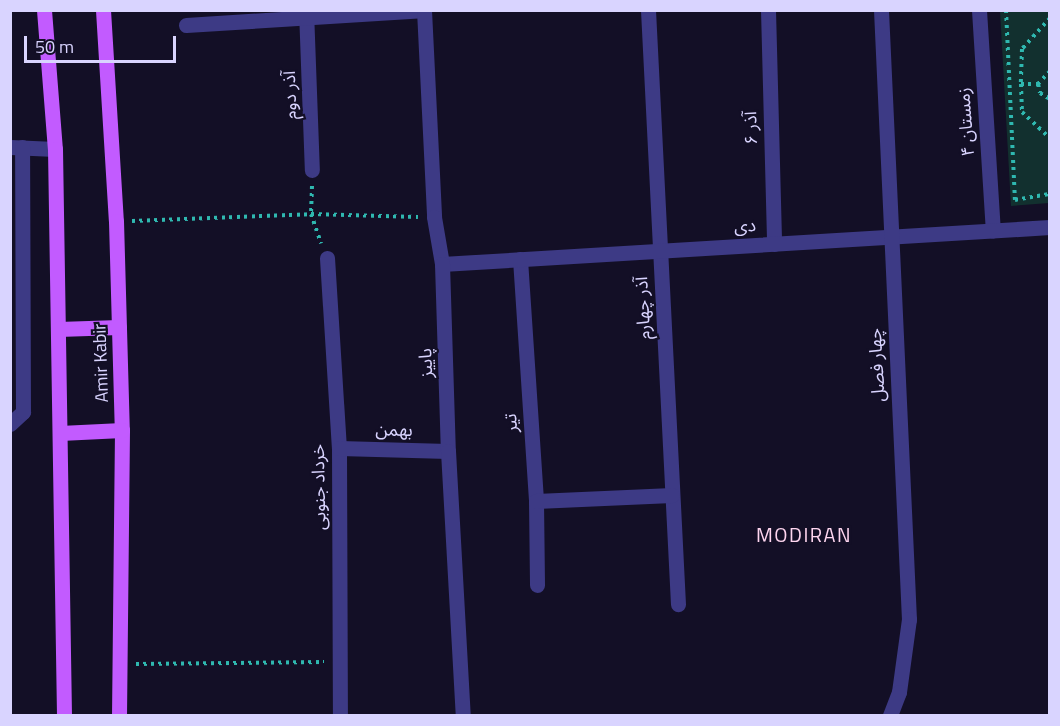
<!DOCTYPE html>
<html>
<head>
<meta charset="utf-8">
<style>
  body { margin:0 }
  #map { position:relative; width:1060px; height:726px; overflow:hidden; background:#130f26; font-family:"Titillium Web","Noto Sans Arabic",sans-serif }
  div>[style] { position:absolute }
  .green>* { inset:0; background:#12302f }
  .path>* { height:4px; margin-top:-2px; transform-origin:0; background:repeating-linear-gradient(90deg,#2fb8b0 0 3px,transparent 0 7.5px) }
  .minor>* { height:15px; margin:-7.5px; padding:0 7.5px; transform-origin:7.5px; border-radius:7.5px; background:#3d3a85 }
  .tertiary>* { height:15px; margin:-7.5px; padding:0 7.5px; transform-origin:7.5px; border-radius:7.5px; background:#3d3a85 }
  .primary>* { height:15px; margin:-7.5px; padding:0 7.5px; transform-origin:7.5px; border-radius:7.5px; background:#c25bff }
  span { translate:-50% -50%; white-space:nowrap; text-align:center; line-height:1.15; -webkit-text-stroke:4.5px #130f26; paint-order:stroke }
  .street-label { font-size:18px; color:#d9d4ff }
  .neighbourhood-label { font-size:20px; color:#ffd6f0; letter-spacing:1.5px }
  .frame { position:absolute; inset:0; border:12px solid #d9d4ff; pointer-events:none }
  .scale { position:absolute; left:24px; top:36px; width:152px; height:27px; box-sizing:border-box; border:3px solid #d9d4ff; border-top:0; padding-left:8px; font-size:18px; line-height:21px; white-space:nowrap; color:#d9d4ff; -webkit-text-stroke:4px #130f26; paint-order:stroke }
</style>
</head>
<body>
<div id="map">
  <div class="green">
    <i style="clip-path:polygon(1000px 11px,1049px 11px,1049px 203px,1011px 206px)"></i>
  </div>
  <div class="path">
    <i style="left:1006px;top:10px;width:190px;rotate:87.3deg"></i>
    <i style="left:1015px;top:200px;width:36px;rotate:-10deg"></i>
    <i style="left:1050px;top:18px;width:42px;rotate:132.1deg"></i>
    <i style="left:1022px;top:49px;width:35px;rotate:92deg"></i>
    <i style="left:1021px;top:84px;width:28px;rotate:88deg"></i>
    <i style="left:1022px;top:112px;width:38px;rotate:43deg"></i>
    <i style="left:1050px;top:71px;width:18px;rotate:133deg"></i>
    <i style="left:1038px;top:84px;width:9px;rotate:77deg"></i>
    <i style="left:1040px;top:93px;width:12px;rotate:31deg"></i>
    <i style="left:1021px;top:84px;width:17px"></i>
    <i style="left:312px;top:186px;width:28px;rotate:92deg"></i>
    <i style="left:311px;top:214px;width:31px;rotate:71deg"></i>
    <i style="left:132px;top:221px;width:179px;rotate:-2.2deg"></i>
    <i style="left:311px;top:214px;width:107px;rotate:1.6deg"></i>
    <i style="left:136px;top:664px;width:188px;rotate:-0.6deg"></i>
  </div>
  <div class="minor">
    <i style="left:306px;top:10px;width:160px;rotate:87.9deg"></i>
    <i style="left:648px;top:10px;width:595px;rotate:87.11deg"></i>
    <i style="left:768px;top:10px;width:234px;rotate:88.5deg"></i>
    <i style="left:979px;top:10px;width:221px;rotate:86.4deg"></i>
    <i style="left:186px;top:25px;width:236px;rotate:-3.6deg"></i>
    <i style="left:10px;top:147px;width:45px;rotate:2.5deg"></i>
    <i style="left:327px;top:258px;width:190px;rotate:86.4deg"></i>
    <i style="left:339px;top:448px;width:268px;rotate:89.8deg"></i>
    <i style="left:520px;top:259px;width:243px;rotate:86.2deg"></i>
    <i style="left:536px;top:501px;width:84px;rotate:89.3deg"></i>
    <i style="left:442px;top:264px;width:609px;rotate:-3.48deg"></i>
    <i style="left:10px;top:424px;width:18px;rotate:-43deg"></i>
    <i style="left:23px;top:412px;width:265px;rotate:-90.2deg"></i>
    <i style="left:339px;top:448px;width:109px;rotate:1.6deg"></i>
    <i style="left:536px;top:501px;width:136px;rotate:-2.5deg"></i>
  </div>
  <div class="tertiary">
    <i style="left:424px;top:10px;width:207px;rotate:87.2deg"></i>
    <i style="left:434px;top:217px;width:48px;rotate:80.3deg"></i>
    <i style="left:442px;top:264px;width:187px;rotate:88.2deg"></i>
    <i style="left:448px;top:451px;width:265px;rotate:86.8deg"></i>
    <i style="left:881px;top:10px;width:610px;rotate:87.37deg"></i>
    <i style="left:909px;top:619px;width:74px;rotate:97.8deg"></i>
    <i style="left:899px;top:692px;width:26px;rotate:111deg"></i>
  </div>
  <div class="primary">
    <i style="left:44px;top:10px;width:139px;rotate:85.5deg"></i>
    <i style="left:55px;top:149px;width:567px;rotate:89.09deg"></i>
    <i style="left:103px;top:10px;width:211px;rotate:86.5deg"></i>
    <i style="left:116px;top:221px;width:209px;rotate:88.4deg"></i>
    <i style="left:122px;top:430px;width:286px;rotate:90.6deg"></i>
    <i style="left:58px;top:329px;width:61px;rotate:-1.9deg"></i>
    <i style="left:60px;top:433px;width:62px;rotate:-2.8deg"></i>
  </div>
  <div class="street-label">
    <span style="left:290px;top:95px;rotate:-92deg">آذر دوم</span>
    <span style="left:966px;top:122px;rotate:-94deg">زمستان ۴</span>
    <span style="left:751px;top:128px;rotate:-92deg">آذر ۶</span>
    <span style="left:745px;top:226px;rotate:-3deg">دی</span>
    <span style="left:643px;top:308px;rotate:-93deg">آذر چهارم</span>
    <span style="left:101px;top:363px;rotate:-92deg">Amir Kabir</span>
    <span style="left:426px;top:363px;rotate:-92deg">پاییز</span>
    <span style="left:877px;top:365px;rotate:-93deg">چهار فصل</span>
    <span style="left:511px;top:423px;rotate:-94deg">تیر</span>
    <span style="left:394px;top:430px;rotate:1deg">بهمن</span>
    <span style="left:319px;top:487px;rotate:-91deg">خرداد جنوبی</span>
  </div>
  <div class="neighbourhood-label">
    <span style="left:804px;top:534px">MODIRAN</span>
  </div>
  <div class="frame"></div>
  <div class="scale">50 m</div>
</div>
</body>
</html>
